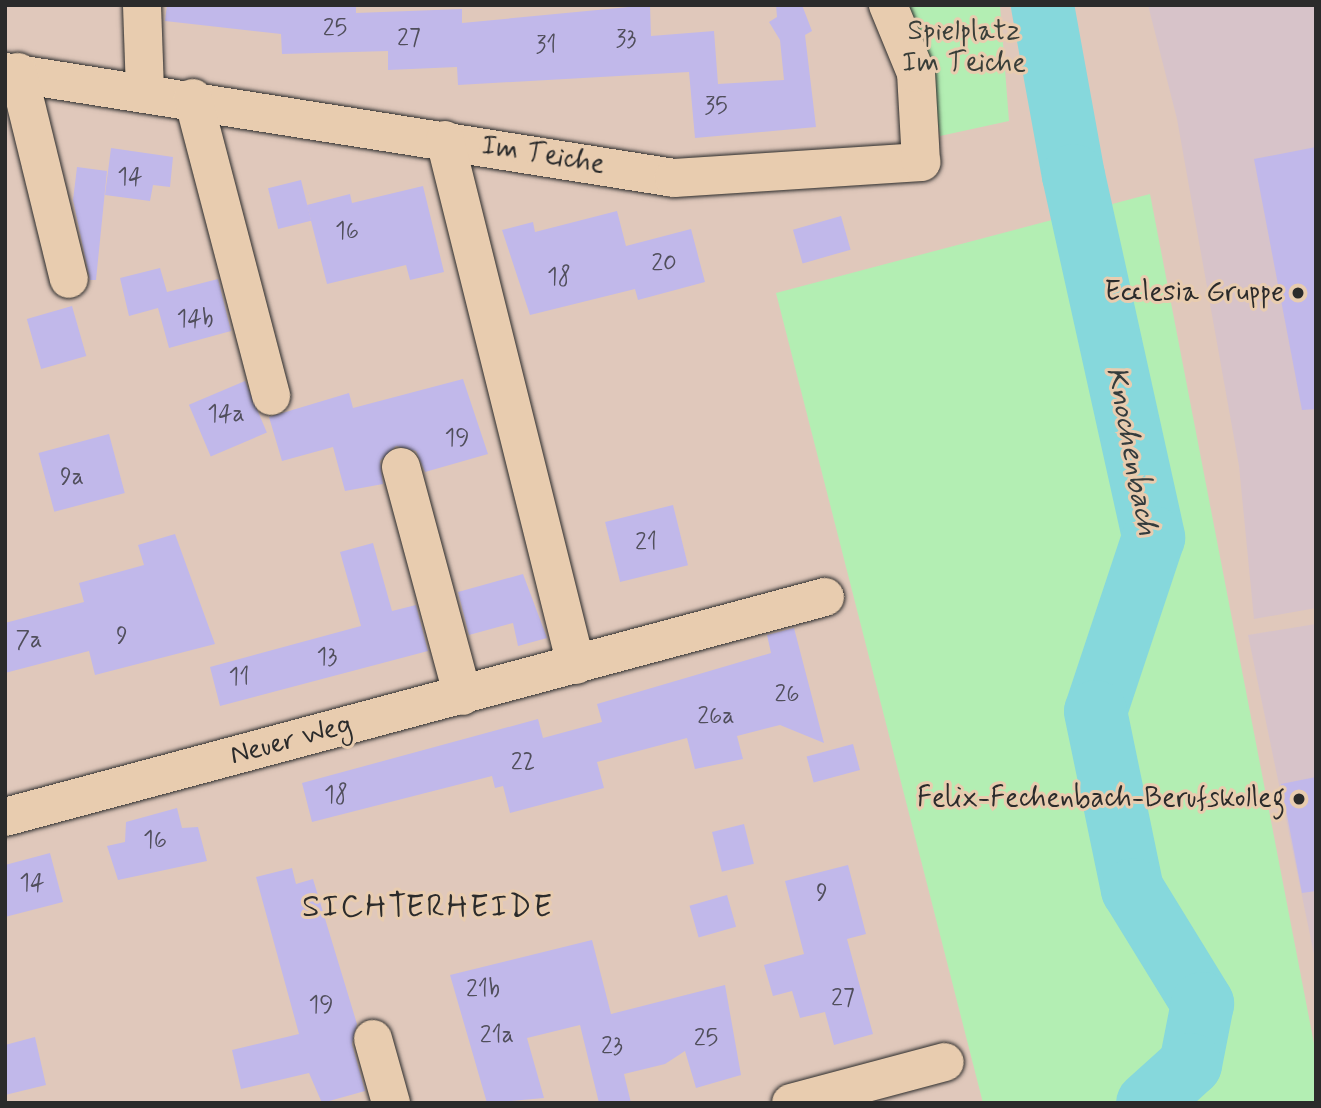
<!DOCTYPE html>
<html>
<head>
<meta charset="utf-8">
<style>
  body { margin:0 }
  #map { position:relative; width:1321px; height:1108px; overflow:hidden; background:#e0c8bb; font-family:Mynerve,sans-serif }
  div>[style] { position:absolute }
  .built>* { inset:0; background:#d7c3c9 }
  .green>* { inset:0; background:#b3eeb3 }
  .river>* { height:63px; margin:-31.5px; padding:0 31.5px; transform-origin:31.5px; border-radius:31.5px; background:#86d8dc }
  .building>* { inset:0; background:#c1b8ea; transform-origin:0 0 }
  .roads { filter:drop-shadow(0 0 2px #2b2b2b) drop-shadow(0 0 2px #2b2b2b) }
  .minor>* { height:38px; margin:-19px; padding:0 19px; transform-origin:19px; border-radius:19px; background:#e8ccaf }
  .dots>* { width:19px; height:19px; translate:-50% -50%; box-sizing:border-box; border:4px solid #e8ccaf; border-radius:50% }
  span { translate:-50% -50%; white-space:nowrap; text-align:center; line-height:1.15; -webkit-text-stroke:6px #e8ccaf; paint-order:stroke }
  .number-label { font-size:24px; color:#504e5b }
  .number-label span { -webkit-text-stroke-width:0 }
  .park-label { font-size:28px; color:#393e39 }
  .street-label { font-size:28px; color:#2b2b2b }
  .poi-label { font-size:28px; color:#2b2b2b }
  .right { translate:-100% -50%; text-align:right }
  .water-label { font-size:30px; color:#343c3d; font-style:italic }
  .quarter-label { font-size:32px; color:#2b2b2b; letter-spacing:2px }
  .frame { position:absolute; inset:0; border:7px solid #2b2b2b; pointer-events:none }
</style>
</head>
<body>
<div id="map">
  <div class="built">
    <i style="clip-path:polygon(1148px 5px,1316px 5px,1316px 608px,1254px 619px,1239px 466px,1177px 119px)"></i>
    <i style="clip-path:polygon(1316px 624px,1316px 964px,1248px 635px)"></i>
  </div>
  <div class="green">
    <i style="clip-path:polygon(903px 5px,1000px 5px,1009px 121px,940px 136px,931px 74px)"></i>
    <i style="clip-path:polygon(1150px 194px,1316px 1054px,1316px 1103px,983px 1103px,776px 293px)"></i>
  </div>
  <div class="river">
    <i style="left:1042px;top:5px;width:173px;rotate:79.7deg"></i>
    <i style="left:1073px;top:175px;width:371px;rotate:77.5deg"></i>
    <i style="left:1153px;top:537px;width:183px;rotate:108.4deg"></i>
    <i style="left:1095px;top:711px;width:182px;rotate:78.3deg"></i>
    <i style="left:1132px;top:889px;width:134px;rotate:58.4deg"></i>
    <i style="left:1202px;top:1003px;width:62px;rotate:101.1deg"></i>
    <i style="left:1190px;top:1064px;width:58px;rotate:137.8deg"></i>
  </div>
  <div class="building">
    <i style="clip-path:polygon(167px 5px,356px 5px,356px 13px,462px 9px,462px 23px,650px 5px,651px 36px,714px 31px,718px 84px,784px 80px,780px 40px,769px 22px,777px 17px,776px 5px,802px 5px,812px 31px,805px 35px,816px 127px,695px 138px,689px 72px,458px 85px,457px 67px,388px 70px,388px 51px,282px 54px,281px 34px,165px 21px)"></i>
    <i style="clip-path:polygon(1316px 147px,1316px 409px,1302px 410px,1254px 159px)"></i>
    <i style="clip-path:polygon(111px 148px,173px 157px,170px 187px,153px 185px,150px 201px,105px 195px)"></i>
    <i style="clip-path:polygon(77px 167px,107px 171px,96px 280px,90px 280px,73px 200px)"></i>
    <i style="left:301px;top:180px;width:42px;height:34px;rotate:76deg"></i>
    <i style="clip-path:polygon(423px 186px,444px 272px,410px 280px,406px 265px,327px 284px,307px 205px,350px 194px,352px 203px)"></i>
    <i style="clip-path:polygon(617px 211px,626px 246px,691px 229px,705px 282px,638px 300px,635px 289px,530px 315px,502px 230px,533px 222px,535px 232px)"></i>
    <i style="left:841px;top:216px;width:35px;height:50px;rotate:74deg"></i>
    <i style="clip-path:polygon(160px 268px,167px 292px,218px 279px,231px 331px,169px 348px,158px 308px,129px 316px,120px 278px)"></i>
    <i style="left:72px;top:306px;width:52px;height:47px;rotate:74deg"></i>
    <i style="clip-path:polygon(463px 379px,488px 454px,425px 472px,416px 451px,396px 446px,380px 461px,383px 484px,345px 491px,333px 447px,282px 461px,269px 417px,349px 393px,353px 408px)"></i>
    <i style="left:245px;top:381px;width:56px;height:61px;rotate:67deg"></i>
    <i style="left:109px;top:434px;width:61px;height:73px;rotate:75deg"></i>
    <i style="left:673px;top:505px;width:62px;height:70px;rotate:76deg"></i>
    <i style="clip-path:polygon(175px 534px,215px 644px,95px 675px,89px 651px,5px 673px,5px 623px,84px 602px,79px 583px,144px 565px,138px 545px)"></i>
    <i style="clip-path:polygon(373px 543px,392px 611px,416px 605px,428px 651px,220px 706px,210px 667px,361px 626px,340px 552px)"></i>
    <i style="clip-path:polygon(523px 574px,547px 638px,518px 646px,513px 623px,469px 635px,458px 592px)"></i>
    <i style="clip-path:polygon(794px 628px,824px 743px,780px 725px,737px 736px,743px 759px,695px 769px,687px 738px,597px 762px,604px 788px,510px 813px,503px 786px,495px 788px,492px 776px,312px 822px,302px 783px,538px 719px,543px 738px,602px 722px,597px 704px,771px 653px,767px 635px)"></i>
    <i style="left:853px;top:744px;width:27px;height:48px;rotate:75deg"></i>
    <i style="clip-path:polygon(1316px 777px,1316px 891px,1302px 893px,1281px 784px)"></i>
    <i style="clip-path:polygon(177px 808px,182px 828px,198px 827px,207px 861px,118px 880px,107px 846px,125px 842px,126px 822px)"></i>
    <i style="left:744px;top:824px;width:41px;height:33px;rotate:76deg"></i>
    <i style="clip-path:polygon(50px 853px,63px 902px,5px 917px,5px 865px)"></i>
    <i style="clip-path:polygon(848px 865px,866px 934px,847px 939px,873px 1034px,834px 1045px,825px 1012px,800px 1018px,792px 991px,773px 996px,764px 965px,804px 954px,785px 881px)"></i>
    <i style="clip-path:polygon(292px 868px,296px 884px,313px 879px,357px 1024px,352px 1044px,365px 1091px,322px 1103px,309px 1073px,241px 1089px,232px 1050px,299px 1034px,256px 877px)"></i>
    <i style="left:727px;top:895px;width:33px;height:39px;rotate:74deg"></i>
    <i style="clip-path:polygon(592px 940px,611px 1014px,725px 985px,741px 1075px,696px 1088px,685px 1051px,665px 1064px,624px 1074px,631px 1103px,599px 1103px,580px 1025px,527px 1038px,544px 1098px,487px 1103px,450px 975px)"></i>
    <i style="clip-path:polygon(35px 1037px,46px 1085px,5px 1095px,5px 1045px)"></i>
  </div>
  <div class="roads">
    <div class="minor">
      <i style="left:142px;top:5px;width:85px;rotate:88deg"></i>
      <i style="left:5px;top:72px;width:677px;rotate:9deg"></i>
      <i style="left:674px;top:178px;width:248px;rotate:-3.7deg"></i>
      <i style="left:921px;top:162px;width:89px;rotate:-93.2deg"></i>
      <i style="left:916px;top:73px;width:74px;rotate:-112.4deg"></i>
      <i style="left:18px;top:72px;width:213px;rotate:76.2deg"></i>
      <i style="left:193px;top:98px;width:308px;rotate:75.3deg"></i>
      <i style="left:445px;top:140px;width:541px;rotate:75.99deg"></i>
      <i style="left:401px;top:467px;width:237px;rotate:74.9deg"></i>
      <i style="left:5px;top:817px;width:849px;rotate:-15.02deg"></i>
      <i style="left:373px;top:1039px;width:66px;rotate:74.3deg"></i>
      <i style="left:791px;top:1103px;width:159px;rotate:-14.9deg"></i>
    </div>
  </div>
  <div class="dots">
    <i style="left:1298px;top:293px;background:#2b2b2b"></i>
    <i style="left:1299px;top:799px;background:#2b2b2b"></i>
  </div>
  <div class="number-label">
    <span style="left:335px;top:29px">25</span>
    <span style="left:409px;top:39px">27</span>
    <span style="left:626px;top:40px">33</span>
    <span style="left:546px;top:46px">31</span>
    <span style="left:716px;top:107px">35</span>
    <span style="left:130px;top:178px">14</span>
    <span style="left:347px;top:232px">16</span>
    <span style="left:664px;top:264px">20</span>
    <span style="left:559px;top:278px">18</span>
    <span style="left:195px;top:320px">14b</span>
    <span style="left:226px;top:415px">14a</span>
    <span style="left:457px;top:439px">19</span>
    <span style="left:72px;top:478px">9a</span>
    <span style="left:646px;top:543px">21</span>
    <span style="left:122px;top:637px">9</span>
    <span style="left:29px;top:641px">7a</span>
    <span style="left:327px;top:658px">13</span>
    <span style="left:239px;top:678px">11</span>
    <span style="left:787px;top:695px">26</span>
    <span style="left:716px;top:717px">26a</span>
    <span style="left:523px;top:763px">22</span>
    <span style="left:336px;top:796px">18</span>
    <span style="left:155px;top:841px">16</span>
    <span style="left:32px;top:884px">14</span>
    <span style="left:822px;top:894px">9</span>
    <span style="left:483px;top:990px">21b</span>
    <span style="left:843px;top:999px">27</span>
    <span style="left:321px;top:1006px">19</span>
    <span style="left:497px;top:1036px">21a</span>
    <span style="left:706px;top:1039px">25</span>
    <span style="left:612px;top:1047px">23</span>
  </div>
  <div class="park-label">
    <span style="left:964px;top:48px">Spielplatz<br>Im Teiche</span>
  </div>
  <div class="street-label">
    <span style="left:543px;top:156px;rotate:9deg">Im Teiche</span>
    <span style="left:291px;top:741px;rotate:-15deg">Neuer Weg</span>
  </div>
  <div class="poi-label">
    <span class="right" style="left:1284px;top:293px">Ecclesia Gruppe</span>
    <span class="right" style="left:1285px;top:799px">Felix-Fechenbach-Berufskolleg</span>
  </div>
  <div class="water-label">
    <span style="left:1131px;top:451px;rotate:79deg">Knochenbach</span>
  </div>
  <div class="quarter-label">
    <span style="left:428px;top:907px">SICHTERHEIDE</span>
  </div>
  <div class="frame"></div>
</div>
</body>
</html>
